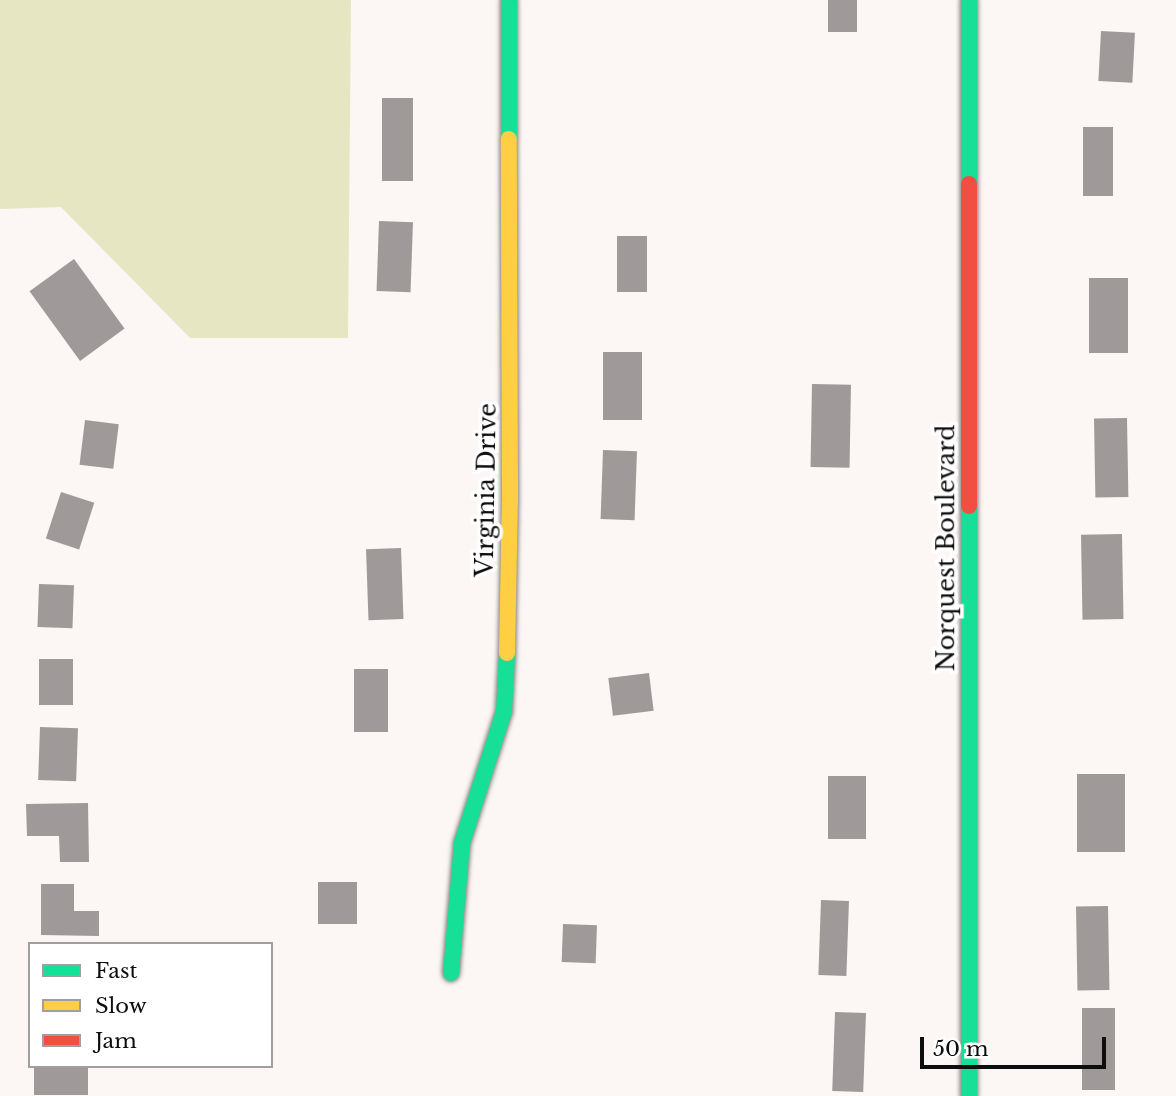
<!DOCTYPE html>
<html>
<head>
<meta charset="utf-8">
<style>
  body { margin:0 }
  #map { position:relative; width:1176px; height:1096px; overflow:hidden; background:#fcf6f4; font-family:"Libre Baskerville",serif }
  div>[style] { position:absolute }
  .forest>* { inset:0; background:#e6e6c2 }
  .building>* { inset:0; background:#9f9a99; transform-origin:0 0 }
  .roads { filter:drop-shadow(0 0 2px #8c8988) drop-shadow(0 0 2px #8c8988) }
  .fast>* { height:16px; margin:-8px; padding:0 8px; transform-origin:8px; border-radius:8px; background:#16e098 }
  .slow>* { height:16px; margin:-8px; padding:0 8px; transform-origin:8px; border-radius:8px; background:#ffcf43 }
  .jam>* { height:16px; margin:-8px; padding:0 8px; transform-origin:8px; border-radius:8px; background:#f24e42 }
  span { translate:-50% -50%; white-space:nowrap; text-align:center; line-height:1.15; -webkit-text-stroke:7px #fff; paint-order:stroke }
  .street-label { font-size:24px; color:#0e0e0e }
  .legend { position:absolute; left:28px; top:942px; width:245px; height:126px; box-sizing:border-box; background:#fff; border:2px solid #9f9f9f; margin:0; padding:9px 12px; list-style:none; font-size:21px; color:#0e0e0e }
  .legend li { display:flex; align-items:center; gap:14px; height:35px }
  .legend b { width:35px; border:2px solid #9f9f9f }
  .scale { position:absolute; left:920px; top:1037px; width:186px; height:32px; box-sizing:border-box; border:4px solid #0e0e0e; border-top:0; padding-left:9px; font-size:21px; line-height:24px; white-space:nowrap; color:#0e0e0e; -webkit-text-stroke:5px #fff; paint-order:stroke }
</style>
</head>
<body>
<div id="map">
  <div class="forest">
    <i style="clip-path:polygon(0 0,351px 0,348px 338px,190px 338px,61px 207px,0 209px)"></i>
  </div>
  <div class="building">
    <i style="left:828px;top:0;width:29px;height:32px"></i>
    <i style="left:1101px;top:31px;width:34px;height:50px;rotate:3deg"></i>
    <i style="left:382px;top:98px;width:31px;height:83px"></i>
    <i style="left:1083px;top:127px;width:30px;height:69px"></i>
    <i style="left:379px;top:221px;width:34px;height:70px;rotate:2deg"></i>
    <i style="left:617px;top:236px;width:30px;height:56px"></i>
    <i style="left:74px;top:259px;width:86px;height:55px;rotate:54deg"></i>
    <i style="left:1089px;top:278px;width:39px;height:75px"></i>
    <i style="left:603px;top:352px;width:39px;height:68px"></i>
    <i style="left:812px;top:384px;width:39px;height:83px;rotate:1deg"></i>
    <i style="left:1127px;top:418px;width:79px;height:33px;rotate:89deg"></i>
    <i style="left:85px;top:420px;width:34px;height:45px;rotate:7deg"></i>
    <i style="left:603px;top:450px;width:34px;height:69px;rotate:2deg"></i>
    <i style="left:61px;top:492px;width:35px;height:49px;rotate:18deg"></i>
    <i style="left:1122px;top:534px;width:85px;height:41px;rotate:89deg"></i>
    <i style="left:401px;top:548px;width:71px;height:35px;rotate:88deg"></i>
    <i style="left:39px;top:584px;width:35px;height:43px;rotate:2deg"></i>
    <i style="left:39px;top:659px;width:34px;height:46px"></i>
    <i style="left:354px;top:669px;width:34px;height:63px"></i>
    <i style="left:649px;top:673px;width:38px;height:41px;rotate:83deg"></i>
    <i style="left:40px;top:727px;width:38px;height:53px;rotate:2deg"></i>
    <i style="left:1077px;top:774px;width:48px;height:78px"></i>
    <i style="left:828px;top:776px;width:38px;height:63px"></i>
    <i style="clip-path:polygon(88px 803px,89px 862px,60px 862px,59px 836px,27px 836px,26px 804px)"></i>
    <i style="left:318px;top:882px;width:39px;height:42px"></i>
    <i style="clip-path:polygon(41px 884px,74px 884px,74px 911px,99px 911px,99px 936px,41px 935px)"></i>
    <i style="left:821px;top:900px;width:28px;height:75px;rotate:2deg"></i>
    <i style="left:1108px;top:906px;width:84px;height:32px;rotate:89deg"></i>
    <i style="left:563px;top:924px;width:34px;height:38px;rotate:2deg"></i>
    <i style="left:1082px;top:1008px;width:33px;height:82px"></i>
    <i style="left:835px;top:1012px;width:31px;height:79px;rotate:2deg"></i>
    <i style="left:34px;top:1066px;width:54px;height:29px"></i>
  </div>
  <div class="roads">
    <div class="fast">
      <i style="left:509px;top:0;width:139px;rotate:90deg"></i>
      <i style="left:969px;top:0;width:184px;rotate:90deg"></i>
      <i style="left:969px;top:506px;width:590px;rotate:90deg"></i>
      <i style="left:451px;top:973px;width:130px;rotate:-85.2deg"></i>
      <i style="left:462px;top:843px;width:139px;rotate:-72.3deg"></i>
      <i style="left:504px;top:711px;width:58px;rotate:-87deg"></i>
    </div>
    <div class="slow">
      <i style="left:507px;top:653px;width:152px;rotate:-88.9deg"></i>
      <i style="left:510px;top:501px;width:362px;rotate:-90.2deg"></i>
    </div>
    <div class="jam">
      <i style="left:969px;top:184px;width:322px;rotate:90deg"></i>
    </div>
  </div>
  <div class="street-label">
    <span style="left:486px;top:490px;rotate:-89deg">Virginia Drive</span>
    <span style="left:946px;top:548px;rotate:-90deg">Norquest Boulevard</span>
  </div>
  <ul class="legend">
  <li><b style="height:9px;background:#16e098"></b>Fast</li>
  <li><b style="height:9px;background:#ffcf43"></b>Slow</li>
  <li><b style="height:9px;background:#f24e42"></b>Jam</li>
  </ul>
  <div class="scale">50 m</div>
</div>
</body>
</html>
